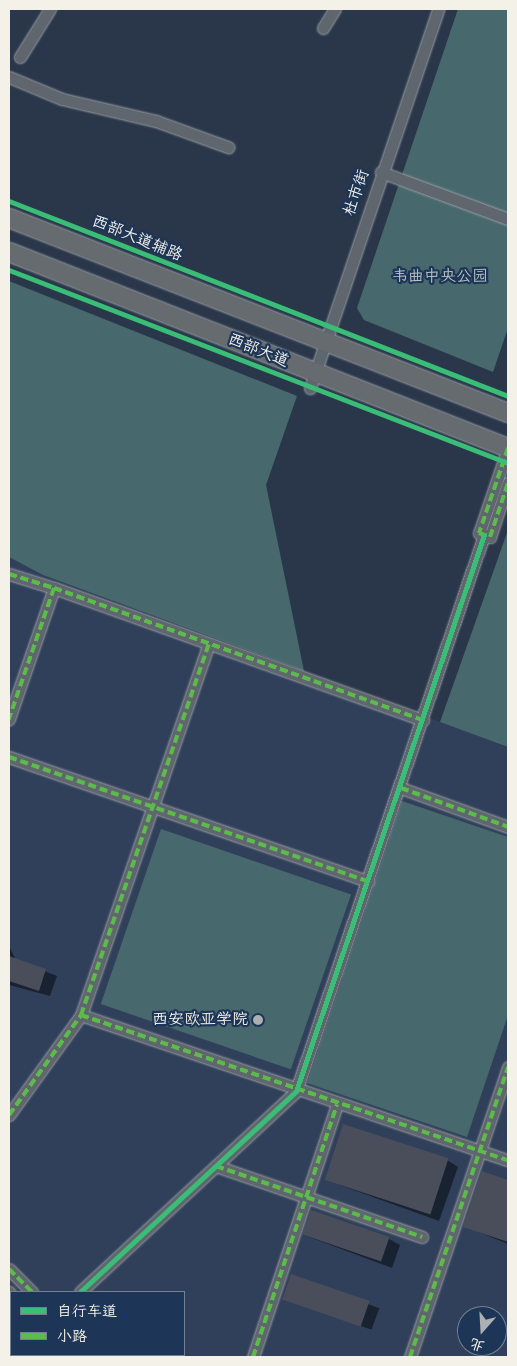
<!DOCTYPE html>
<html>
<head>
<meta charset="utf-8">
<style>
  body { margin:0 }
  #map { position:relative; width:517px; height:1366px; overflow:hidden; background:#2a374a; font-family:"Balsamiq Sans","LXGW WenKai TC",sans-serif }
  div>[style] { position:absolute }
  .built>* { inset:0; background:#30405a }
  .green>* { inset:0; background:#47696e; transform-origin:0 0 }
  .shadow>* { inset:0; background:#0007; transform-origin:0 0 }
  .building>* { inset:0; background:#494e5a; transform-origin:0 0 }
  .roads { filter:drop-shadow(0 0 1px #979ca3) drop-shadow(0 0 1px #979ca3) }
  .minor>* { height:11px; margin:-5.5px; padding:0 5.5px; transform-origin:5.5px; border-radius:5.5px; background:#60666e }
  .primary>* { height:18px; margin:-9px; padding:0 9px; transform-origin:9px; border-radius:9px; background:#666b6f }
  .quiet>* { height:4px; margin-top:-2px; transform-origin:0; background:repeating-linear-gradient(90deg,#5cbc4b 0 8px,transparent 0 12px) }
  .cycleway>* { height:5px; margin:-2.5px; padding:0 2.5px; transform-origin:2.5px; border-radius:2.5px; background:#3abd76 }
  .dots>* { width:14px; height:14px; translate:-50% -50%; box-sizing:border-box; border:2px solid #1d3557; border-radius:50% }
  span { translate:-50% -50%; white-space:nowrap; text-align:center; line-height:1.15; -webkit-text-stroke:4.5px #1d3557; paint-order:stroke }
  .street-label { font-size:16px; color:#f4f1e8 }
  .park-label { font-size:16px; color:#b9c4bf }
  .poi-label { font-size:16px; color:#f4f1e8 }
  .right { translate:-100% -50%; text-align:right }
  .frame { position:absolute; inset:0; border:10px solid #f4f1e8; pointer-events:none }
  .legend { position:absolute; left:10px; top:1291px; width:175px; height:65px; box-sizing:border-box; background:#1d3557; border:1px solid #738091; margin:0; padding:6px 9px; list-style:none; font-size:15px; color:#f4f1e8 }
  .legend li { display:flex; align-items:center; gap:10px; height:25px }
  .legend b { width:25px; border:1px solid #738091 }
  .north { position:absolute; left:457px; top:1306px; width:50px; height:50px; box-sizing:border-box; background:#1d3557; border:1px solid #738091; border-radius:50%; rotate:199deg; font-size:14px; font-weight:700; line-height:20px; text-align:center; color:#f4f1e8 }
  .north::after { content:''; display:block; margin:auto; width:18px; height:22px; background:#adb0b1; clip-path:polygon(50% 0,100% 100%,50% 72%,0 100%) }
</style>
</head>
<body>
<div id="map">
  <div class="built">
    <i style="clip-path:polygon(evenodd,9px 557px,43px 575px,508px 747px,508px 1357px,9px 1357px,9px 557px,11px 1292px,184px 1292px,184px 1355px,11px 1355px,11px 1292px,9px 557px,467px 1316px,497px 1316px,497px 1346px,467px 1346px,467px 1316px)"></i>
  </div>
  <div class="green">
    <i style="clip-path:polygon(458px 9px,508px 9px,508px 328px,493px 372px,364px 320px,357px 308px)"></i>
    <i style="clip-path:polygon(9px 281px,297px 396px,266px 485px,304px 671px,43px 575px,9px 557px)"></i>
    <i style="clip-path:polygon(508px 530px,508px 747px,440px 722px)"></i>
    <i style="clip-path:polygon(402px 801px,508px 837px,508px 1015px,467px 1137px,307px 1083px)"></i>
    <i style="left:161px;top:829px;width:201px;height:185px;rotate:19deg"></i>
  </div>
  <div class="shadow">
    <i style="clip-path:polygon(9px 946px,16px 960px,57px 976px,50px 996px,9px 985px)"></i>
    <i style="clip-path:polygon(447px 1160px,458px 1167px,439px 1221px,326px 1180px)"></i>
    <i style="clip-path:polygon(483px 1172px,508px 1181px,508px 1244px,464px 1226px)"></i>
    <i style="clip-path:polygon(304px 1235px,389px 1239px,400px 1245px,392px 1268px)"></i>
    <i style="left:291px;top:1276px;width:94px;height:23px;rotate:20deg"></i>
  </div>
  <div class="building">
    <i style="clip-path:polygon(9px 956px,46px 969px,39px 991px,9px 981px)"></i>
    <i style="left:343px;top:1124px;width:111px;height:59px;rotate:18deg"></i>
    <i style="clip-path:polygon(482px 1171px,508px 1180px,508px 1242px,463px 1227px)"></i>
    <i style="left:311px;top:1210px;width:83px;height:26px;rotate:19deg"></i>
    <i style="left:291px;top:1274px;width:83px;height:27px;rotate:19deg"></i>
  </div>
  <div class="roads">
    <div class="minor">
      <i style="left:323px;top:28px;width:22px;rotate:-58deg"></i>
      <i style="left:20px;top:57px;width:57px;rotate:-58deg"></i>
      <i style="left:9px;top:77px;width:57px;rotate:22.5deg"></i>
      <i style="left:62px;top:99px;width:97px;rotate:13.2deg"></i>
      <i style="left:156px;top:121px;width:77px;rotate:19.9deg"></i>
      <i style="left:381px;top:172px;width:135px;rotate:20.3deg"></i>
      <i style="left:310px;top:388px;width:400px;rotate:-71.3deg"></i>
      <i style="left:508px;top:448px;width:90px;rotate:108.8deg"></i>
      <i style="left:479px;top:533px;width:12px;rotate:20deg"></i>
      <i style="left:490px;top:537px;width:57px;rotate:-71.6deg"></i>
      <i style="left:9px;top:574px;width:47px;rotate:17.3deg"></i>
      <i style="left:54px;top:588px;width:139px;rotate:109deg"></i>
      <i style="left:54px;top:588px;width:392px;rotate:19.7deg"></i>
      <i style="left:9px;top:757px;width:380px;rotate:19.1deg"></i>
      <i style="left:401px;top:788px;width:114px;rotate:20deg"></i>
      <i style="left:81px;top:1015px;width:392px;rotate:-71deg"></i>
      <i style="left:9px;top:1115px;width:123px;rotate:-54.2deg"></i>
      <i style="left:81px;top:1015px;width:451px;rotate:18.8deg"></i>
      <i style="left:216px;top:1166px;width:218px;rotate:19deg"></i>
      <i style="left:9px;top:1269px;width:33px;rotate:45deg"></i>
      <i style="left:9px;top:1292px;width:4px;rotate:56deg"></i>
      <i style="left:80px;top:1292px;width:295px;rotate:-42.9deg"></i>
      <i style="left:296px;top:1091px;width:587px;rotate:-71.32deg"></i>
      <i style="left:9px;top:1338px;width:2px;rotate:-27deg"></i>
      <i style="left:66px;top:1355px;width:3px;rotate:45deg"></i>
      <i style="left:87px;top:1355px;width:3px;rotate:45deg"></i>
      <i style="left:253px;top:1357px;width:266px;rotate:-71.6deg"></i>
      <i style="left:410px;top:1357px;width:306px;rotate:-71.3deg"></i>
    </div>
    <div class="primary">
      <i style="left:9px;top:218px;width:536px;rotate:21.34deg"></i>
      <i style="left:9px;top:252px;width:536px;rotate:21.44deg"></i>
    </div>
  </div>
  <div class="quiet">
    <i style="left:508px;top:448px;width:90px;rotate:108.8deg"></i>
    <i style="left:479px;top:533px;width:12px;rotate:20deg"></i>
    <i style="left:490px;top:537px;width:57px;rotate:-71.6deg"></i>
    <i style="left:9px;top:574px;width:47px;rotate:17.3deg"></i>
    <i style="left:54px;top:588px;width:139px;rotate:109deg"></i>
    <i style="left:54px;top:588px;width:392px;rotate:19.7deg"></i>
    <i style="left:9px;top:757px;width:380px;rotate:19.1deg"></i>
    <i style="left:401px;top:788px;width:114px;rotate:20deg"></i>
    <i style="left:81px;top:1015px;width:392px;rotate:-71deg"></i>
    <i style="left:9px;top:1115px;width:123px;rotate:-54.2deg"></i>
    <i style="left:81px;top:1015px;width:451px;rotate:18.8deg"></i>
    <i style="left:216px;top:1166px;width:218px;rotate:19deg"></i>
    <i style="left:9px;top:1269px;width:33px;rotate:45deg"></i>
    <i style="left:9px;top:1292px;width:4px;rotate:56deg"></i>
    <i style="left:9px;top:1338px;width:2px;rotate:-27deg"></i>
    <i style="left:66px;top:1355px;width:3px;rotate:45deg"></i>
    <i style="left:87px;top:1355px;width:3px;rotate:45deg"></i>
    <i style="left:253px;top:1357px;width:266px;rotate:-71.6deg"></i>
    <i style="left:410px;top:1357px;width:306px;rotate:-71.3deg"></i>
  </div>
  <div class="cycleway">
    <i style="left:9px;top:201px;width:536px;rotate:21.34deg"></i>
    <i style="left:9px;top:270px;width:535px;rotate:21.15deg"></i>
    <i style="left:80px;top:1292px;width:295px;rotate:-42.9deg"></i>
    <i style="left:296px;top:1091px;width:587px;rotate:-71.32deg"></i>
  </div>
  <div class="dots">
    <i style="left:258px;top:1020px;background:#adb0b1"></i>
  </div>
  <div class="street-label">
    <span style="left:357px;top:193px;rotate:-71deg">杜市街</span>
    <span style="left:137px;top:239px;rotate:22deg">西部大道辅路</span>
    <span style="left:258px;top:351px;rotate:22deg">西部大道</span>
  </div>
  <div class="park-label">
    <span style="left:440px;top:277px">韦曲中央公园</span>
  </div>
  <div class="poi-label">
    <span class="right" style="left:248px;top:1020px">西安欧亚学院</span>
  </div>
  <div class="frame"></div>
  <ul class="legend">
  <li><b style="height:6px;background:#3abd76"></b>自行车道</li>
  <li><b style="height:6px;background:#5cbc4b"></b>小路</li>
  </ul>
  <div class="north">北</div>
</div>
</body>
</html>
